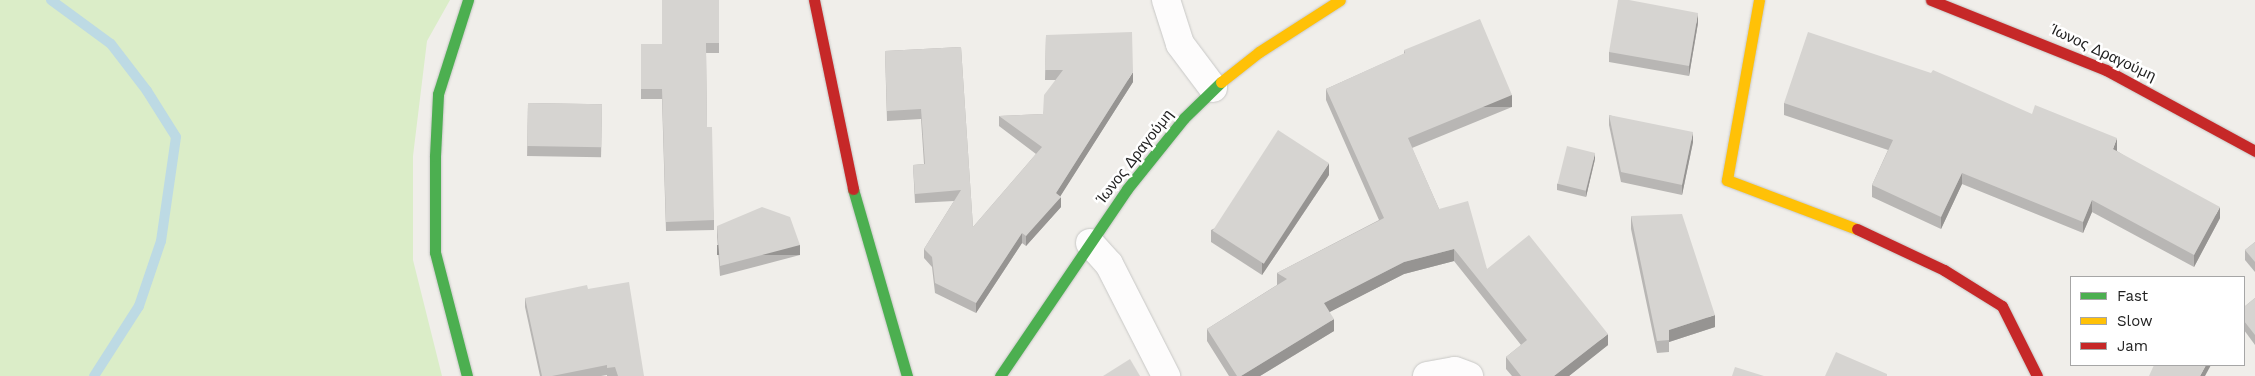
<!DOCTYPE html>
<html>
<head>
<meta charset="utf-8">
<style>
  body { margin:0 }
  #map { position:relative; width:2255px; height:376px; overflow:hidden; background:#f0eeea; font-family:"Work Sans",sans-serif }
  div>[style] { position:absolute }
  .grass>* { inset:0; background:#dbedc8 }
  .stream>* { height:10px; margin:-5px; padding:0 5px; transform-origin:5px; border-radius:5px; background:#bddae4 }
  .roads { filter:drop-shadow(0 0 1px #c8c8c6) drop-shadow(0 0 1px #c8c8c6) }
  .street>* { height:28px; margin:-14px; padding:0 14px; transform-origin:14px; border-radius:14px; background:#fdfcfc }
  .fast>* { height:11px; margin:-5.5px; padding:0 5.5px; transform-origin:5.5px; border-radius:5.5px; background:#4caf50 }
  .slow>* { height:11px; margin:-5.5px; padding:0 5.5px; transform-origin:5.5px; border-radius:5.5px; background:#ffc107 }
  .jam>* { height:11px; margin:-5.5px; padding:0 5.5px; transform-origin:5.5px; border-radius:5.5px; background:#c62828 }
  .wall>* { inset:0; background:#b8b6b4; transform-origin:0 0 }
  .shaded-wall>* { inset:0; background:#969492; transform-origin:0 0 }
  .building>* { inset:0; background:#d6d4d1; transform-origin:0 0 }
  span { translate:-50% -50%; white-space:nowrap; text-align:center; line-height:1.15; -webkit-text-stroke:5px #fff; paint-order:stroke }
  .street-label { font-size:15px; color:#212121 }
  .legend { position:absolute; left:2070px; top:276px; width:175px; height:90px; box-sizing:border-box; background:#fff; border:1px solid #a6a6a6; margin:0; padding:6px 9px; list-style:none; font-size:15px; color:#212121 }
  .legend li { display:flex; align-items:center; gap:10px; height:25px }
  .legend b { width:25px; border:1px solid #a6a6a6 }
</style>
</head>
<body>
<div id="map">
  <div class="grass">
    <i style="clip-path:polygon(0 0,450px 0,427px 41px,413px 156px,413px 260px,442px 376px,0 376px)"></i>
  </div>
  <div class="stream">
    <i style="left:51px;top:0;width:74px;rotate:36.3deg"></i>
    <i style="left:111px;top:44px;width:59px;rotate:52.5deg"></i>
    <i style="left:147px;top:91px;width:54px;rotate:57.8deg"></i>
    <i style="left:176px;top:137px;width:105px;rotate:98.2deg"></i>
    <i style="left:161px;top:241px;width:69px;rotate:108.7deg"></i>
    <i style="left:139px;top:306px;width:83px;rotate:122.7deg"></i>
  </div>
  <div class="roads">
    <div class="street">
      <i style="left:1166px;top:0;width:46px;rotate:72.3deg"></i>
      <i style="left:1180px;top:44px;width:55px;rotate:53.1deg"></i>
      <i style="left:1090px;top:243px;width:28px;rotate:48deg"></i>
      <i style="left:1109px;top:264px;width:126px;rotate:63deg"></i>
      <i style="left:1427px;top:376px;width:28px;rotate:-10deg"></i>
      <i style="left:1455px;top:371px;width:15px;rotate:20deg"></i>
    </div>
    <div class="fast">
      <i style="left:853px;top:189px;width:195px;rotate:73.9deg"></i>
      <i style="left:467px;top:376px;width:128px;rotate:-104.5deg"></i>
      <i style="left:435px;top:252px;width:96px;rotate:-90deg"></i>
      <i style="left:435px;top:156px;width:62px;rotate:-87.2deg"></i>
      <i style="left:438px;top:94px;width:99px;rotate:-72.3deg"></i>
      <i style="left:1000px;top:376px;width:226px;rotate:-55.8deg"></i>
      <i style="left:1127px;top:189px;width:91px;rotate:-51.2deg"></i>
      <i style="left:1184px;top:118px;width:52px;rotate:-44.2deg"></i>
    </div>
    <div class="slow">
      <i style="left:1759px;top:0;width:183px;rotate:100.1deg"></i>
      <i style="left:1727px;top:180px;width:139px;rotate:20.7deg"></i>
      <i style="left:1221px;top:82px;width:48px;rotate:-38.3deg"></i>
      <i style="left:1259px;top:52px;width:96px;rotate:-32.7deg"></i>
    </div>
    <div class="jam">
      <i style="left:814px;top:0;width:193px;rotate:78.3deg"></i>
      <i style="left:1931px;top:0;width:188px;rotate:21.8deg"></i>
      <i style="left:2106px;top:70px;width:170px;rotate:28.5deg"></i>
      <i style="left:1857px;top:229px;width:96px;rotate:25.2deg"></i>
      <i style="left:1944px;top:270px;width:68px;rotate:31.8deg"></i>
      <i style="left:2002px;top:306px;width:78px;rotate:63.4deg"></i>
    </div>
  </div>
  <div class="wall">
    <i style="clip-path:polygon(719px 0,719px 53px,706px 53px,707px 127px,714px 220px,714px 230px,666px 231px,662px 99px,641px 99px,641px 44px,662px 44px)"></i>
    <i style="clip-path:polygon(1698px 23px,1689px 76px,1609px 62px,1609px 52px)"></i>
    <i style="clip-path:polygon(1046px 35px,1133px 82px,1060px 196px,1061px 207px,1026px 246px,1022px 243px,976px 313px,935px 293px,932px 267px,924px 258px,924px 249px,954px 201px,915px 203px,913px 165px,924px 164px,921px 119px,887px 121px,885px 51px,961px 47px,973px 227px,1036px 154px,999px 126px,999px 116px,1043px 114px,1056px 80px,1045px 80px)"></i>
    <i style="clip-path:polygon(1404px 50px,1512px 107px,1412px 148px,1439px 209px,1487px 269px,1608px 345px,1569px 376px,1512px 376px,1506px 369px,1506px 357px,1521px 345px,1454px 261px,1404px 274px,1329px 312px,1334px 331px,1260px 376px,1229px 376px,1207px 341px,1207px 329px,1277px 285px,1277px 273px,1379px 220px,1326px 100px,1326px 89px,1404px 54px)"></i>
    <i style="left:528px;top:103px;width:74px;height:53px;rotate:1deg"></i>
    <i style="clip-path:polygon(1784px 103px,2032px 114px,2117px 150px,2117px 151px,2220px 218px,2194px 267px,2092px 212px,2083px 233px,1962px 184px,1941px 229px,1872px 197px,1872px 185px,1888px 150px,1784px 115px)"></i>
    <i style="clip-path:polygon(1609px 115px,1693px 142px,1682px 195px,1621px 182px,1609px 125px)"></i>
    <i style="clip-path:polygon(1595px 159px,1586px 197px,1557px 190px,1557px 184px)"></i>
    <i style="clip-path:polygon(1329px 175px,1262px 275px,1211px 242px,1211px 230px)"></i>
    <i style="clip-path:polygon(1631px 216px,1715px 327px,1669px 342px,1669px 352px,1657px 353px,1631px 229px)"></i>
    <i style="clip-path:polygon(717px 226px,800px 255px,720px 276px,717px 236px)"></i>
    <i style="clip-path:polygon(2255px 242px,2255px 272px,2245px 260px,2245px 250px)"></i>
    <i style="clip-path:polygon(525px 298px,644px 376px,607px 376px,607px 375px,601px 376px,540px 376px,525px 307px)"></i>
    <i style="clip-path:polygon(2255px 298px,2255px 345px,2244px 330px,2244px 307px)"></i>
  </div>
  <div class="shaded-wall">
    <i style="clip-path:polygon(1698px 13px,1698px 23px,1689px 76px,1689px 66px)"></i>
    <i style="clip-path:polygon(1133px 72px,1133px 82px,1058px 200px,1061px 197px,1061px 207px,1026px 246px,1026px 236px,1056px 193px)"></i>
    <i style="left:1512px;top:95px;width:12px;height:113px;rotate:90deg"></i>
    <i style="clip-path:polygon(1693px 132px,1693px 142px,1682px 195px,1682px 185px)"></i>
    <i style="clip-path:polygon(2117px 138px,2117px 150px,2113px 160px,2113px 149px)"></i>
    <i style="clip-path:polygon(1595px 153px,1595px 159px,1586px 197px,1586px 191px)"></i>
    <i style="clip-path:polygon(1329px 163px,1329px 175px,1262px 275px,1262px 263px)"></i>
    <i style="clip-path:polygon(1962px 173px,1962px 184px,1941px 229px,1941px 217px)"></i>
    <i style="clip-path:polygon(2092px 200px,2092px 212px,2083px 233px,2083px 222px)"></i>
    <i style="clip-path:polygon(2220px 207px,2220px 218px,2194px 267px,2194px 255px)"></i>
    <i style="clip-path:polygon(1022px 233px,1022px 243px,976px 313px,976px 303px)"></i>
    <i style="left:800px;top:245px;width:10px;height:83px;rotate:90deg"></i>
    <i style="clip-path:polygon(1454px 249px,1454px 261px,1404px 274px,1324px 315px,1324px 303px,1404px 262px)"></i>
    <i style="clip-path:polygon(1715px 315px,1715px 327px,1669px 342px,1669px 330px)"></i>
    <i style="clip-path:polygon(1334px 319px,1334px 331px,1260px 376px,1241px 376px)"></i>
    <i style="clip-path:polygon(1608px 334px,1608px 345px,1569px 376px,1554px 376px)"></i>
    <i style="clip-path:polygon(2206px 365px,2211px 365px,2205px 376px,2200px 376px)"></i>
  </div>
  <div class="building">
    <i style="clip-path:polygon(662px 0,719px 0,719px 43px,706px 43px,707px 127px,712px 127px,714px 220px,666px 222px,662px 89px,641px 89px,641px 44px,662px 44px)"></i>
    <i style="clip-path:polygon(1618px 0,1629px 0,1698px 13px,1689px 66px,1609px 52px)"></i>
    <i style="clip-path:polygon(1480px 19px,1512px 95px,1408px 138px,1439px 209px,1468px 201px,1487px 269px,1529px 235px,1608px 334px,1554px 376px,1521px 376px,1506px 357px,1527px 340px,1454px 249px,1404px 262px,1324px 303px,1334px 319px,1241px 376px,1237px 376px,1207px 329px,1287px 279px,1277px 273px,1384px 218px,1326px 89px,1405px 53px,1404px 50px)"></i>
    <i style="clip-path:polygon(1132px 32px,1133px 72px,1056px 193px,1061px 197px,1026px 236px,1022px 233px,976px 303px,935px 283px,932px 257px,924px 249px,961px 190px,915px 194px,913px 165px,925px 164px,921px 109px,887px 111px,885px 51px,961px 47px,973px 227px,1042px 147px,999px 116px,1043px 114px,1044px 95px,1063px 70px,1045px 70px,1046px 35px)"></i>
    <i style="clip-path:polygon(1808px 32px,1931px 73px,1933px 70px,2032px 114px,2035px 105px,2117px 138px,2113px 149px,2220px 207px,2194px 255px,2092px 200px,2083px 222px,1962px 173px,1941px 217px,1872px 185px,1893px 140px,1784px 103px)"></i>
    <i style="left:528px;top:103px;width:74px;height:43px;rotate:1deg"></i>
    <i style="clip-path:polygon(1609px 115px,1693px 132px,1682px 185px,1621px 172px)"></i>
    <i style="left:1278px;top:130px;width:61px;height:120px;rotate:33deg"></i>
    <i style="left:1567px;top:146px;width:29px;height:39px;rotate:14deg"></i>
    <i style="clip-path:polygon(762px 207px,790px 217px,800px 245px,720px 266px,717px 226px)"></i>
    <i style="clip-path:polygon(1682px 214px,1715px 315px,1669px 330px,1669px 340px,1657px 341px,1631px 216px)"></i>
    <i style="clip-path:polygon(2255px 242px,2255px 262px,2245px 250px)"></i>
    <i style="clip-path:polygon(629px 282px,644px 376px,618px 376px,615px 367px,607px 368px,607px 365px,552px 376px,542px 376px,525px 298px,587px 285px,588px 289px)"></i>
    <i style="clip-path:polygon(2255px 298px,2255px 335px,2244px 321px,2244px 307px)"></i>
    <i style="clip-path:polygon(1836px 352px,1887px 374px,1887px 376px,1825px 376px)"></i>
    <i style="clip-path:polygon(1130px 359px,1140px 376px,1103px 376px)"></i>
    <i style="clip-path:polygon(2154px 365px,2206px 365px,2200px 376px,2149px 376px)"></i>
    <i style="clip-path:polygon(1735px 367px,1764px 376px,1732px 376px)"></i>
  </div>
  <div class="street-label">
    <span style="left:2103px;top:53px;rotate:25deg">Ίωνος Δραγούμη</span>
    <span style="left:1135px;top:157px;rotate:-52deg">Ίωνος Δραγούμη</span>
  </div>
  <ul class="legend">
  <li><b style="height:6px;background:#4caf50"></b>Fast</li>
  <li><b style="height:6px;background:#ffc107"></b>Slow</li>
  <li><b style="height:6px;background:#c62828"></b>Jam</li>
  </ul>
</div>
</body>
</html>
